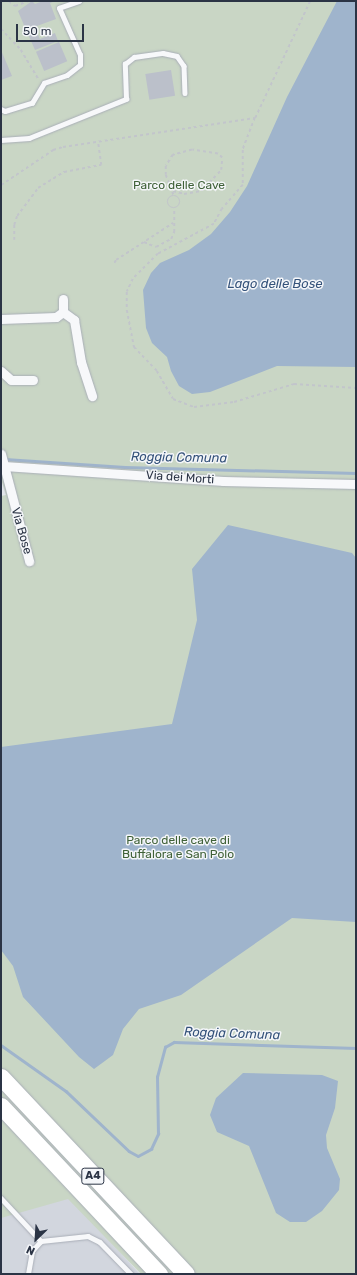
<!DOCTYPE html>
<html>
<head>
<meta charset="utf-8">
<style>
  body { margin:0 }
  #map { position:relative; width:357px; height:1275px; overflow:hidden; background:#e4e7ec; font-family:Rubik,sans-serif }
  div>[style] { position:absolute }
  .built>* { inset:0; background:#d2d6de }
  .green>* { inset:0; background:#c9d6c5 }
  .water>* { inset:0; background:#9fb4cc }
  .stream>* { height:2.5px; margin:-1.25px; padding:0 1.25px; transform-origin:1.25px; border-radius:1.25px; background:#9fb4cc }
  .building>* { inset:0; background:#bbc0ca; transform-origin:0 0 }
  .path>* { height:1.5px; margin-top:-0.75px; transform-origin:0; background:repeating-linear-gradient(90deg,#c2c5cb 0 3px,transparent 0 6px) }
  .path>.ring { margin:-0.75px; padding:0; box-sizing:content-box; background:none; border:1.5px solid #c2c5cb; border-radius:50% }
  .roads { filter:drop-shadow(0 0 1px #a9aeb7) drop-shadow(0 0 1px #a9aeb7) }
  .lane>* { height:4.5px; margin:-2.25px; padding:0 2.25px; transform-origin:2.25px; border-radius:2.25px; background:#f7f8fa }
  .street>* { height:9px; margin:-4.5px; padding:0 4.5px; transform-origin:4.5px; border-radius:4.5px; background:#f7f8fa }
  .highway>* { height:17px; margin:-8.5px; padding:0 8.5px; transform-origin:8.5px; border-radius:8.5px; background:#fff }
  span { translate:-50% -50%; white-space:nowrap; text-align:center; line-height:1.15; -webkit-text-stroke:3px #f4f6f9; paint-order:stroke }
  .shield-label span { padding:1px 3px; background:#f4f6f9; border:1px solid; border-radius:3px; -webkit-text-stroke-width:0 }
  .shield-label { font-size:11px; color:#2b3445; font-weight:700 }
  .park-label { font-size:12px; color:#3f6138 }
  .street-label { font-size:12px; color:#2b3445 }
  .water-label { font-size:13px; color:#34527a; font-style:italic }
  .frame { position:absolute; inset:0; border:2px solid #2b3445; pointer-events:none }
  .north { position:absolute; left:16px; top:1219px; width:40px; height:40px; -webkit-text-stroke:3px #f4f6f9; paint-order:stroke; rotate:205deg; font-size:11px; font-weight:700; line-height:16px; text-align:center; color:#2b3445 }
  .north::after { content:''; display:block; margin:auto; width:14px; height:18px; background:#2b3445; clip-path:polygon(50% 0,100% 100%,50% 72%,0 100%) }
  .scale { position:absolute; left:16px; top:24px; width:68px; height:18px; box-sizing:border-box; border:2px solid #2b3445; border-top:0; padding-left:5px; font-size:12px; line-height:14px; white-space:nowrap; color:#2b3445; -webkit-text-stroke:3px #f4f6f9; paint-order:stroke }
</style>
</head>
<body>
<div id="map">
  <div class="built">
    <i style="clip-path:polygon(1px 1122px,140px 1274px,1px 1274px)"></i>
  </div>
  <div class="green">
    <i style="clip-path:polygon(1px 1px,356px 1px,356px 1274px,141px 1274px,68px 1199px,1px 1218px,1px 496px,6px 495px,1px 479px)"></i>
  </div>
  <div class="water">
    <i style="clip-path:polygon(337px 1px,356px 1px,356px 367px,277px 366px,210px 392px,192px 394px,179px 386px,171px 371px,167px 357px,152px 343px,146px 328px,143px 290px,151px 273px,160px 263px,189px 250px,211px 234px,230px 212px,247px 186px,287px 97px)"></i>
    <i style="clip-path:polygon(228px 525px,352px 553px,356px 558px,356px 922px,292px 918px,181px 995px,139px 1009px,123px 1029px,113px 1055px,94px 1069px,79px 1057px,23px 997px,13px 966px,1px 950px,1px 747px,172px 724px,197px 620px,192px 569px)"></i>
    <i style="clip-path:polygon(243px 1073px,322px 1075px,338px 1081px,335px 1108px,326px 1135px,327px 1148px,340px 1179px,339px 1190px,322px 1211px,306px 1222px,290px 1222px,276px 1213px,249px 1146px,217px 1132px,210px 1115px,216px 1098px)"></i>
  </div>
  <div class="stream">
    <i style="left:5px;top:459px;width:120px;rotate:3.8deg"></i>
    <i style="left:125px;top:467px;width:231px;rotate:1.5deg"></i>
    <i style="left:1px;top:1045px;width:80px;rotate:35.3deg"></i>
    <i style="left:66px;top:1091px;width:87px;rotate:43.6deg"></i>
    <i style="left:129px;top:1151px;width:10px;rotate:29deg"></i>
    <i style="left:138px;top:1156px;width:15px;rotate:-28deg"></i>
    <i style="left:151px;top:1149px;width:17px;rotate:-65deg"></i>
    <i style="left:158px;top:1134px;width:57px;rotate:-91deg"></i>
    <i style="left:157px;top:1077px;width:31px;rotate:-75deg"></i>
    <i style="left:165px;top:1047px;width:10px;rotate:-29deg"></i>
    <i style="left:174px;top:1042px;width:182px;rotate:1.9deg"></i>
  </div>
  <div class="building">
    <i style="clip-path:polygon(32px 1px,35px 4px,43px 1px,55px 1px,50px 3px,56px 19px,26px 30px,18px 11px)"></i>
    <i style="clip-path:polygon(35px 28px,40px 39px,55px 33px,58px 41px,35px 50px,27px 32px)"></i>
    <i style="left:59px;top:42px;width:21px;height:25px;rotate:67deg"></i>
    <i style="clip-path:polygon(1px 50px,12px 76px,1px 80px)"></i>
    <i style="left:171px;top:70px;width:26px;height:26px;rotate:81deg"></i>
  </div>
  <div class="path">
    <i style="left:9px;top:1px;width:8px;rotate:40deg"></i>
    <i style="left:15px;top:6px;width:14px;rotate:-21deg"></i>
    <i style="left:1px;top:29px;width:29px;rotate:46deg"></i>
    <i style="left:21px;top:50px;width:35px;rotate:59deg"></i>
    <i style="left:255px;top:118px;width:34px;rotate:111deg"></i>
    <i style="left:243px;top:150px;width:35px;rotate:90deg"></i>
    <i style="left:243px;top:185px;width:32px;rotate:131deg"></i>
    <i style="left:222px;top:209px;width:17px;rotate:118deg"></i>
    <i style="left:214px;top:224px;width:64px;rotate:151.8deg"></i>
    <i style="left:158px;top:254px;width:35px;rotate:135deg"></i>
    <i style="left:133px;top:279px;width:14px;rotate:115deg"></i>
    <i style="left:127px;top:292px;width:18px;rotate:90deg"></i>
    <i style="left:127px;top:310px;width:38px;rotate:79deg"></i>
    <i style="left:134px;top:347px;width:33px;rotate:46deg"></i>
    <i style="left:157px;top:371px;width:32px;rotate:60deg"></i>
    <i style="left:173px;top:399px;width:22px;rotate:21deg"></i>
    <i style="left:194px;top:407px;width:40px;rotate:-7.1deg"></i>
    <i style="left:234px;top:402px;width:63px;rotate:-16.7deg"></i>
    <i style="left:294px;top:384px;width:62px;rotate:3.7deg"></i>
    <i style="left:1px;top:185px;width:63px;rotate:-33.9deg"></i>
    <i style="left:53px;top:150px;width:10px;rotate:-17deg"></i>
    <i style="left:63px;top:147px;width:194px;rotate:-8.6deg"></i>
    <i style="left:255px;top:118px;width:129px;rotate:-64.8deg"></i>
    <i style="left:173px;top:191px;width:11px;rotate:15deg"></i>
    <i style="left:184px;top:194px;width:17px;rotate:-10deg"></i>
    <i style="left:201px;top:191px;width:29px;rotate:-46deg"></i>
    <i style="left:221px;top:170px;width:12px;rotate:-85deg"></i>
    <i style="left:222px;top:158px;width:6px;rotate:-135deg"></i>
    <i style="left:218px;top:154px;width:26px;rotate:-171deg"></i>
    <i style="left:192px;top:150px;width:20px;rotate:165deg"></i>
    <i style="left:173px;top:155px;width:13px;rotate:122deg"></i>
    <i style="left:166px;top:166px;width:9px;rotate:90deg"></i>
    <i style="left:166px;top:175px;width:22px;rotate:69deg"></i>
    <i class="ring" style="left:168px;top:196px;width:10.5px;height:10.5px"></i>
    <i style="left:14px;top:240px;width:15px;rotate:-90deg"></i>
    <i style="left:14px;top:225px;width:9px;rotate:-72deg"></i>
    <i style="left:17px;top:216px;width:35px;rotate:-53deg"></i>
    <i style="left:38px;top:188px;width:31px;rotate:-32deg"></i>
    <i style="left:64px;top:172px;width:38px;rotate:-11deg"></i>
    <i style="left:101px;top:165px;width:22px;rotate:-98deg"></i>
    <i style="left:144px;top:242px;width:13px;rotate:23deg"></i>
    <i style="left:156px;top:247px;width:17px;rotate:-28deg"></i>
    <i style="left:171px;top:239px;width:8px;rotate:-67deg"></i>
    <i style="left:174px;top:232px;width:24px;rotate:-90deg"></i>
    <i style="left:114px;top:263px;width:4px;rotate:-56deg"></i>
    <i style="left:116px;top:260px;width:68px;rotate:-33deg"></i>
  </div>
  <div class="roads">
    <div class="lane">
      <i style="left:1px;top:109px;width:4px;rotate:27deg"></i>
      <i style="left:5px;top:111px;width:28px;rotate:-17deg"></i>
      <i style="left:32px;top:103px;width:23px;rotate:-59deg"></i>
      <i style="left:44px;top:83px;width:24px;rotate:-19deg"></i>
      <i style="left:67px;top:75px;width:16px;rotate:-38deg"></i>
      <i style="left:80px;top:65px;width:10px;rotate:-90deg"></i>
      <i style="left:80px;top:55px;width:51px;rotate:-114.1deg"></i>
      <i style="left:59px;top:8px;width:21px;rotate:-19deg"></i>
      <i style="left:1px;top:140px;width:28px;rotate:-4deg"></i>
      <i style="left:29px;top:138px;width:105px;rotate:-21.9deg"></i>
      <i style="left:126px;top:99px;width:35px;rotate:-92deg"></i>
      <i style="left:125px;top:64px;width:11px;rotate:-38deg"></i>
      <i style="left:134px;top:57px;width:29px;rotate:-8deg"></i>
      <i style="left:163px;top:53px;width:14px;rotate:12deg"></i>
      <i style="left:177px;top:56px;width:12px;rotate:55deg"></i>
      <i style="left:184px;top:66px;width:27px;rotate:88deg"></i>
      <i style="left:1px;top:1198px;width:59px;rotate:47.1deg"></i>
      <i style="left:41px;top:1241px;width:47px;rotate:-6.1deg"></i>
      <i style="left:88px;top:1236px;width:13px;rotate:27deg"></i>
      <i style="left:100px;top:1242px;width:45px;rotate:45.9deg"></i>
      <i style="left:28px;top:1274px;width:23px;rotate:-80deg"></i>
      <i style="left:32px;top:1251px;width:13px;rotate:-48deg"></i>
    </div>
    <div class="street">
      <i style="left:63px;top:312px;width:14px;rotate:36deg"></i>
      <i style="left:74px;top:320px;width:43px;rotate:80.5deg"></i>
      <i style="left:81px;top:362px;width:36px;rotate:72deg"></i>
      <i style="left:1px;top:319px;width:55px;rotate:-2.1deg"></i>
      <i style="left:56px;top:317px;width:9px;rotate:-36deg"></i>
      <i style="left:63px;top:312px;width:13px;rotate:-90deg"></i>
      <i style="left:1px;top:371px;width:13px;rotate:42deg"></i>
      <i style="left:11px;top:380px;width:22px"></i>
      <i style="left:1px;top:454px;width:111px;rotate:75.3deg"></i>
      <i style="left:4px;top:466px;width:220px;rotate:3.9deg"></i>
      <i style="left:223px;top:481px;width:133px;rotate:1.3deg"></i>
    </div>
    <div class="highway">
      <i style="left:1px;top:1077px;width:270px;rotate:46.8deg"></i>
      <i style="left:1px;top:1106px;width:231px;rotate:46.8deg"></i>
    </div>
  </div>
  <div class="shield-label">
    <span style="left:93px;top:1176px">A4</span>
  </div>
  <div class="park-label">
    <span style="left:179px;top:186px">Parco delle Cave</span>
    <span style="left:178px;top:848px">Parco delle cave di<br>Buffalora e San Polo</span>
  </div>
  <div class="street-label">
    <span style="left:180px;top:478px;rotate:4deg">Via dei Morti</span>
    <span style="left:21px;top:531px;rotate:74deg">Via Bose</span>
  </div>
  <div class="water-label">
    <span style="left:275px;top:284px">Lago delle Bose</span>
    <span style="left:179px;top:458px;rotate:1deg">Roggia Comuna</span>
    <span style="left:232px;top:1034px;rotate:2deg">Roggia Comuna</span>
  </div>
  <div class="frame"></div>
  <div class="north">N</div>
  <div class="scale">50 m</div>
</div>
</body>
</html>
